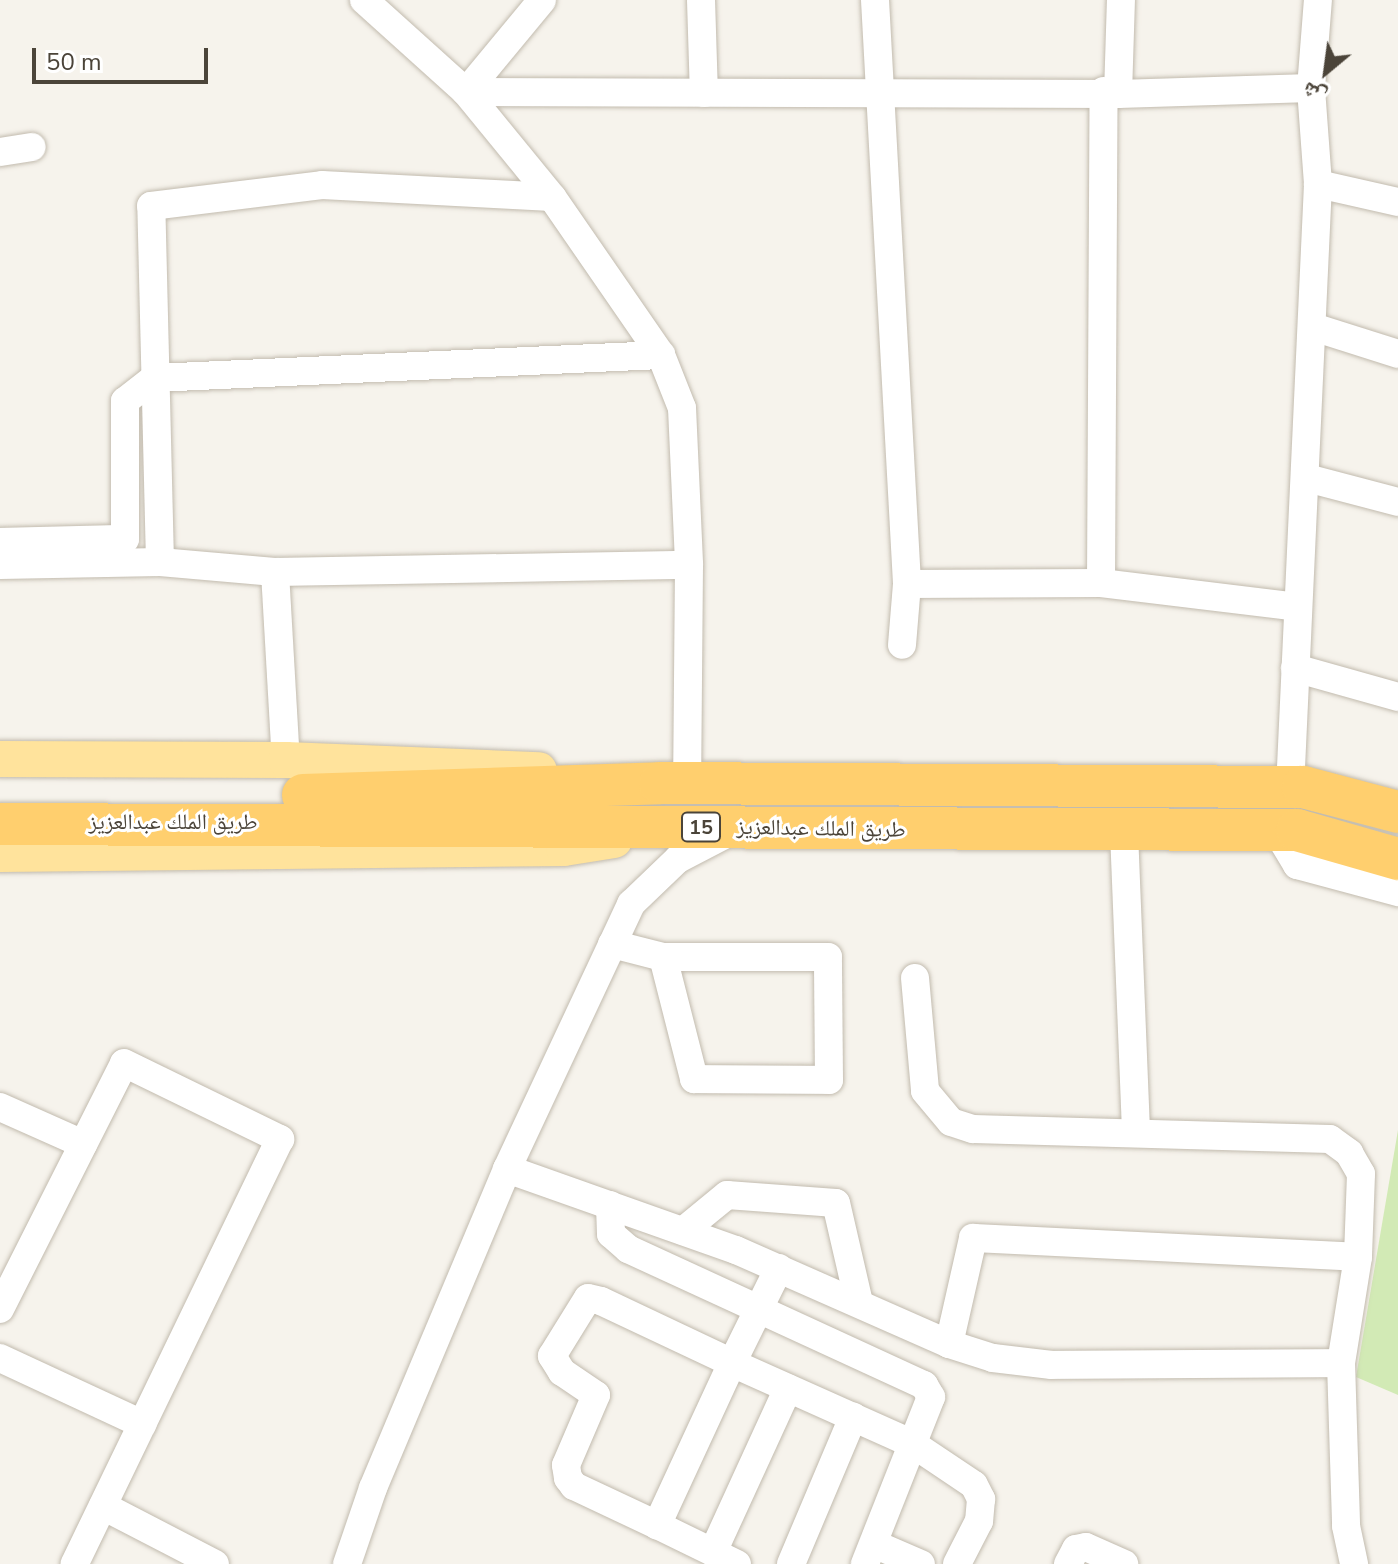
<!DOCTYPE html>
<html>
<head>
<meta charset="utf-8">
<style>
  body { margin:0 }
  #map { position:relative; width:1398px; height:1564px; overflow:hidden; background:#f6f3ec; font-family:"Nunito Sans","Noto Naskh Arabic",sans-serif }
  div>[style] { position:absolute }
  .green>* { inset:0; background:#d2eab5 }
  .roads { filter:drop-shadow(0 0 2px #c2bbae) drop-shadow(0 0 2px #c2bbae) }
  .minor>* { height:28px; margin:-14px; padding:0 14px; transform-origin:14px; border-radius:14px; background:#fff }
  .major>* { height:36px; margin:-18px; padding:0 18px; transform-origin:18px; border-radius:18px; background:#ffe39c }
  .highway>* { height:42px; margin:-21px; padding:0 21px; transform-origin:21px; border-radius:21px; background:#ffcf6e }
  span { translate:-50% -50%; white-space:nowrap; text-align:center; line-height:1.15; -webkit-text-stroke:6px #fff; paint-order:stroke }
  .shield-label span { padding:2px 6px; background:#fff; border:2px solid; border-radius:6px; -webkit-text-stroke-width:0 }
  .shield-label { font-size:20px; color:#4b4439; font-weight:700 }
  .street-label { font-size:22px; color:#4b4439 }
  .north { position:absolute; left:1286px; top:32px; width:80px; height:80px; -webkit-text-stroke:6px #fff; paint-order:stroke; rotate:209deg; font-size:22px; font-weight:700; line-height:32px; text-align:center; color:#4b4439 }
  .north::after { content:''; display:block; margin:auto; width:28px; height:36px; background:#4b4439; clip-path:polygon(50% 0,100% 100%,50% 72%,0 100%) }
  .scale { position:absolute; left:32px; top:48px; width:176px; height:36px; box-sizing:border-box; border:4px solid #4b4439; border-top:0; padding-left:10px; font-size:24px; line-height:28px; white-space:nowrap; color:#4b4439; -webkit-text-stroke:6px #fff; paint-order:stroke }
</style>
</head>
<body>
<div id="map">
  <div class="green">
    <i style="clip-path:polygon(1398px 1130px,1398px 1395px,1356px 1377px)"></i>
  </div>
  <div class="roads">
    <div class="minor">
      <i style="left:364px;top:0;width:137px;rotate:42deg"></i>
      <i style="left:466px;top:92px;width:136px;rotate:50.7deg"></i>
      <i style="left:552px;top:197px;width:192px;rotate:55.4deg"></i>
      <i style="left:661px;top:355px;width:57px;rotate:68.4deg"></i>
      <i style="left:682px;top:408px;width:157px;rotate:87.4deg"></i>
      <i style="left:689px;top:565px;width:219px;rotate:90.5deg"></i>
      <i style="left:701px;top:0;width:93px;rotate:88.2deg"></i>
      <i style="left:875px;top:0;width:585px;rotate:86.86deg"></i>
      <i style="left:907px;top:584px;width:61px;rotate:94.7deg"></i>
      <i style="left:466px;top:92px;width:652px;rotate:0.18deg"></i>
      <i style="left:1118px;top:94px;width:193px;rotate:-1.8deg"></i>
      <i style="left:466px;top:92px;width:119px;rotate:-50.4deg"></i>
      <i style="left:1118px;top:94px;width:94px;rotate:-88.2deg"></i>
      <i style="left:0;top:152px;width:32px;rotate:-9deg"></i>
      <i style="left:1318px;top:184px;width:82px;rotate:12.7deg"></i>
      <i style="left:1313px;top:327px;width:89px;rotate:17.6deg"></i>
      <i style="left:1307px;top:478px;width:94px;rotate:14.8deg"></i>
      <i style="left:0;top:542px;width:125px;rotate:-1.4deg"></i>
      <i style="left:125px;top:539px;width:138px;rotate:-90deg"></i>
      <i style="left:125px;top:401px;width:37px;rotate:-38deg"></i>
      <i style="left:154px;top:378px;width:508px;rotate:-2.6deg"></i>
      <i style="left:160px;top:562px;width:356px;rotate:-91.4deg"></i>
      <i style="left:151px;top:206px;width:172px;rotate:-7deg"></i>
      <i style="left:322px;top:185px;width:230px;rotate:3deg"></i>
      <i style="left:0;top:565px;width:160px;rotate:-1.1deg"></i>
      <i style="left:160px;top:562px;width:115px;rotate:5deg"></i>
      <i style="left:275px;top:572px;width:414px;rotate:-1deg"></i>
      <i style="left:275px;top:572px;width:188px;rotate:86.7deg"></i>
      <i style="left:1101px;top:583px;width:492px;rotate:-89.7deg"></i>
      <i style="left:907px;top:584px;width:194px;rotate:-0.3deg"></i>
      <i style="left:1101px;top:583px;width:198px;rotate:6.9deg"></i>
      <i style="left:1295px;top:668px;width:107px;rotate:15.7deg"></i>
      <i style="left:1290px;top:789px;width:606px;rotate:-87.35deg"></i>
      <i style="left:1318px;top:184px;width:96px;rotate:-94.2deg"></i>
      <i style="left:1311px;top:88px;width:88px;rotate:-85.5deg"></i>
      <i style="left:1276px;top:830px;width:41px;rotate:59deg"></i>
      <i style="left:1297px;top:865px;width:105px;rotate:15deg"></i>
      <i style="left:1124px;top:832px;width:299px;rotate:87.7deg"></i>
      <i style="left:612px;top:944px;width:53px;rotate:14.3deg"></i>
      <i style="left:663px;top:957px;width:126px;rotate:75.7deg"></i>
      <i style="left:694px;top:1079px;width:135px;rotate:0.4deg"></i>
      <i style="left:829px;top:1080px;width:123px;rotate:-90.5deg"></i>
      <i style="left:828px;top:957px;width:165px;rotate:180deg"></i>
      <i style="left:915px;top:978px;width:113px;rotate:84.9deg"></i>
      <i style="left:925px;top:1091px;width:40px;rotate:50deg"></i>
      <i style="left:951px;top:1122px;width:23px;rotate:18deg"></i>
      <i style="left:973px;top:1129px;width:357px;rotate:1.6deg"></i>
      <i style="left:1330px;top:1139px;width:24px;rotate:36deg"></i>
      <i style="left:1349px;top:1153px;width:24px;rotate:60deg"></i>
      <i style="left:1361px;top:1174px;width:83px;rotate:92.1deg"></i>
      <i style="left:1358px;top:1257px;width:107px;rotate:99.1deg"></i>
      <i style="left:1341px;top:1363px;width:163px;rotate:88.2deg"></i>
      <i style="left:1346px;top:1526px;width:39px;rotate:78deg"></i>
      <i style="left:0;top:1107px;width:91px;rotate:24deg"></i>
      <i style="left:507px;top:1169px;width:243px;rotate:19.5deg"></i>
      <i style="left:736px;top:1250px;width:233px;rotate:23.8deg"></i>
      <i style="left:949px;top:1344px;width:46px;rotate:17.7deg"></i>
      <i style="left:993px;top:1358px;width:59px;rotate:6.8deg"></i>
      <i style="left:1052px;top:1365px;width:289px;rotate:-0.4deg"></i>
      <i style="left:610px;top:1205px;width:29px;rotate:88deg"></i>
      <i style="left:611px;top:1234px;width:23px;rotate:41deg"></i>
      <i style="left:628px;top:1249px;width:326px;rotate:24.7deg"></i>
      <i style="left:924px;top:1385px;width:14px;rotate:60deg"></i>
      <i style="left:931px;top:1397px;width:180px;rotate:111.6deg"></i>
      <i style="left:683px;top:1231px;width:57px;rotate:-39.3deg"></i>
      <i style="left:727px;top:1195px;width:109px;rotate:4.2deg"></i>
      <i style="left:836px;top:1203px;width:103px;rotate:77deg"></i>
      <i style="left:779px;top:1268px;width:106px;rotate:116.3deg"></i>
      <i style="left:732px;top:1363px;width:179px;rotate:114.8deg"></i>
      <i style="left:657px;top:1525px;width:92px;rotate:-154.8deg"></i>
      <i style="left:574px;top:1486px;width:10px;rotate:-127deg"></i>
      <i style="left:568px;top:1478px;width:13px;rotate:-99deg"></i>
      <i style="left:566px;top:1465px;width:76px;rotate:-66.8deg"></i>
      <i style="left:596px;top:1395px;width:41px;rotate:-145.9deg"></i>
      <i style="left:562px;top:1372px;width:19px;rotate:-122deg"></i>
      <i style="left:552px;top:1356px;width:68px;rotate:-58.2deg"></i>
      <i style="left:588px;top:1298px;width:13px;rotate:13deg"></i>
      <i style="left:601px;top:1301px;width:145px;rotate:25.3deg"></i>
      <i style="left:732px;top:1363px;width:198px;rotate:24.1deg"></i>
      <i style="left:913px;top:1444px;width:73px;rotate:33.9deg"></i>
      <i style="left:974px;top:1485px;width:16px;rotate:63deg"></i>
      <i style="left:981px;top:1499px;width:22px;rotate:95deg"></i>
      <i style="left:979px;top:1521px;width:48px;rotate:117.1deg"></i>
      <i style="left:0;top:1309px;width:275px;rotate:-63.2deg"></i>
      <i style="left:124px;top:1063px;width:174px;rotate:26deg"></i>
      <i style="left:280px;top:1139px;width:472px;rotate:115.8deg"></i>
      <i style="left:949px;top:1344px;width:109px;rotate:-77.2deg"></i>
      <i style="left:973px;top:1238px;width:385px;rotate:2.8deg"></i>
      <i style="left:0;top:1358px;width:157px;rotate:24.9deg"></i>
      <i style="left:103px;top:1506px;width:126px;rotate:27.4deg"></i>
      <i style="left:657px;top:1525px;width:89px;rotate:26deg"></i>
      <i style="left:874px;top:1544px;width:51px;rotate:23.1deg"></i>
      <i style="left:713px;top:1552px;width:180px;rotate:-65.4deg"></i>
      <i style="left:347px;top:1564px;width:80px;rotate:-71.1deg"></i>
      <i style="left:373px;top:1488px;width:346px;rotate:-67.2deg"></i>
      <i style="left:507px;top:1169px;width:293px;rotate:-64.9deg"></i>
      <i style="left:631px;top:904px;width:65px;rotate:-43.8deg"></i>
      <i style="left:678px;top:859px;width:59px;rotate:-27.4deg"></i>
      <i style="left:791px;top:1564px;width:160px;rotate:-67.1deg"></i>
      <i style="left:1068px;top:1564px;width:17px;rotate:-62deg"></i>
      <i style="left:1076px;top:1549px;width:10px;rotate:-11deg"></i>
      <i style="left:1086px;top:1547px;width:42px;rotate:24.1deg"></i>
    </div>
    <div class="major">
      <i style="left:0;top:759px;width:286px;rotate:0.2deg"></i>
      <i style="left:286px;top:760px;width:253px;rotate:2.3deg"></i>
      <i style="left:0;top:854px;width:564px;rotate:-0.61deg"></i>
      <i style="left:564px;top:848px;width:51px;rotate:-9.1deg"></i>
    </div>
    <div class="highway">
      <i style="left:303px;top:795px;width:357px;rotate:-1.9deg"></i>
      <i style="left:660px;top:783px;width:643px;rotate:0.36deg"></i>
      <i style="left:1303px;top:787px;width:98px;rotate:14.7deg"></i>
      <i style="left:0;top:824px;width:1297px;rotate:0.27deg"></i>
      <i style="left:1297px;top:830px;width:105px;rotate:16deg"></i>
    </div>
  </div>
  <div class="shield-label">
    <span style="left:701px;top:827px">15</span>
  </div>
  <div class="street-label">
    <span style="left:173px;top:823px">طريق الملك عبدالعزيز</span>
    <span style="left:821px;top:829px;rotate:1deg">طريق الملك عبدالعزيز</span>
  </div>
  <div class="north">ش</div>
  <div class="scale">50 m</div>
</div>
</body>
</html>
